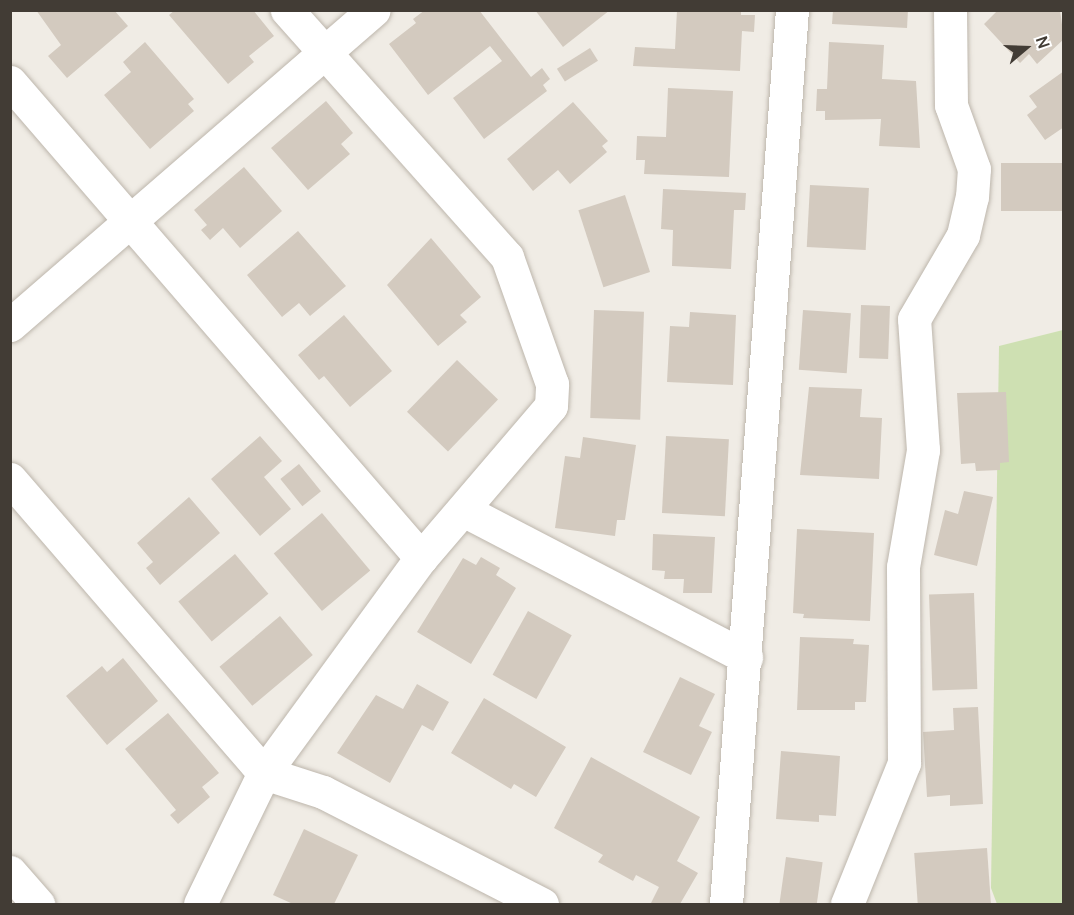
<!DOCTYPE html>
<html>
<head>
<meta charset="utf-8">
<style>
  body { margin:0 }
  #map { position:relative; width:1074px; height:915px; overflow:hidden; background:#f0ece5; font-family:Manrope,sans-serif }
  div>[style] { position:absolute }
  .green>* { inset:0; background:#cee0b2 }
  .building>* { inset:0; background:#d3cabf; transform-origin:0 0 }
  .roads { filter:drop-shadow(0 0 2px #bdb6ac) drop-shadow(0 0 2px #bdb6ac) }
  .minor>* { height:33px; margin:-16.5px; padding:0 16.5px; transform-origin:16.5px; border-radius:16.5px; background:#fff }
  span { translate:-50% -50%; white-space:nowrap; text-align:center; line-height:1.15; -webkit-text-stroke:4.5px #fff; paint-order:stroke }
  .frame { position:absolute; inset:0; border:12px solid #423c35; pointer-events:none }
  .north { position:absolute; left:996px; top:18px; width:60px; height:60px; -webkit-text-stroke:4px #fff; paint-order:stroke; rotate:71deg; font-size:16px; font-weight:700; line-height:24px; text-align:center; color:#423c35 }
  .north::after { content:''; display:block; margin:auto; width:21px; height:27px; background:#423c35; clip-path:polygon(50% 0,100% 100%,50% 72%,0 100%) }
</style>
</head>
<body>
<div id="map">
  <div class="green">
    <i style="clip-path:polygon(1063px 330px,1063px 904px,997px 904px,991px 888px,999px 346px)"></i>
  </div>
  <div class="building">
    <i style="clip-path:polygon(36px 10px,114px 10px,128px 26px,67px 78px,48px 56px,61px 45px)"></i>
    <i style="clip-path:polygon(175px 10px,253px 10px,274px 36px,249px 56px,254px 62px,228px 84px,169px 15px)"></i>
    <i style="clip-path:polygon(425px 10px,479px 10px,531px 77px,542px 68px,550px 79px,543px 85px,547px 91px,484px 139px,453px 98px,502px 61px,490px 46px,428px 95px,389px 44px,416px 23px,413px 19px)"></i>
    <i style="clip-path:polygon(535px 10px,610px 10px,563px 47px)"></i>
    <i style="clip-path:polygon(677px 10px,741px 10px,741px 15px,755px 15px,754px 32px,742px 31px,740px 71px,633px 66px,635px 47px,675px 49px)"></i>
    <i style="clip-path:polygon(833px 10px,908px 10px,907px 28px,832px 24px)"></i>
    <i style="clip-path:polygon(998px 10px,1060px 10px,1064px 39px,1037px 64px,1029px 54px,1020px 63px,984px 24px)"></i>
    <i style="clip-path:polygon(145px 42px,194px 99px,188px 104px,194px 111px,150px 149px,104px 95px,131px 72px,123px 62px)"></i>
    <i style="clip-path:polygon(829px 42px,884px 45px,882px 79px,916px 81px,920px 148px,879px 146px,881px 119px,825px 120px,825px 111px,816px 111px,817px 89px,827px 89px)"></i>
    <i style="left:590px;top:48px;width:15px;height:39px;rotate:58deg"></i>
    <i style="clip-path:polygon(1064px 71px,1064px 127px,1045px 140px,1027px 115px,1037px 107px,1029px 96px)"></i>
    <i style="clip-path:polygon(668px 88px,733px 91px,729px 177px,644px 174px,645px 160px,636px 160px,637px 136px,666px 137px)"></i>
    <i style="clip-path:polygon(326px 101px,353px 133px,341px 144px,350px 154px,308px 190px,271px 148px)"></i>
    <i style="clip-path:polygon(573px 102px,608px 141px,602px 146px,607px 152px,570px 184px,558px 170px,533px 191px,507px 159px)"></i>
    <i style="left:1064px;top:163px;width:48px;height:63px;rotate:90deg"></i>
    <i style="clip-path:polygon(244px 167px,282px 211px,240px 248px,223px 228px,210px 240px,201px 230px,207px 225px,194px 210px)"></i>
    <i style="left:810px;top:185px;width:59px;height:62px;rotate:3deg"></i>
    <i style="clip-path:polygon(663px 189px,746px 193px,745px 210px,734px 210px,731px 269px,672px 266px,673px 230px,661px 229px)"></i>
    <i style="left:625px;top:195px;width:81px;height:49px;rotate:72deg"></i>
    <i style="clip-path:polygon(298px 231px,346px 286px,310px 316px,299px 303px,282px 317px,247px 275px)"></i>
    <i style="clip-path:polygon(431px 238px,481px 297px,460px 315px,467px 322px,438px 346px,387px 285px)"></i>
    <i style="left:861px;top:305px;width:29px;height:53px;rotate:2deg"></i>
    <i style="left:594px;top:310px;width:50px;height:108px;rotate:2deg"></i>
    <i style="left:803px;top:310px;width:48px;height:60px;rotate:4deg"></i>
    <i style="clip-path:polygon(690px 312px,736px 315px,733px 385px,667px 382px,670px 326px,689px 327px)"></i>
    <i style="clip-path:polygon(344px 315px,392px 371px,350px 407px,324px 376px,319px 380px,298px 355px)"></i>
    <i style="left:457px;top:360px;width:57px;height:72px;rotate:44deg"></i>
    <i style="clip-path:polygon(809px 387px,862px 389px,860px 417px,882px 418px,879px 479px,800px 475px)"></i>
    <i style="clip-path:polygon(1006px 392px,1009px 462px,1000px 463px,1000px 470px,976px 471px,975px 463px,961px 464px,957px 393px)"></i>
    <i style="clip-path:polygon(260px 436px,282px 461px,264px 477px,291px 509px,260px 536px,211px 479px)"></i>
    <i style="left:666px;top:436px;width:63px;height:77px;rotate:3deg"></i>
    <i style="clip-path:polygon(583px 437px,636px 445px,625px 520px,617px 520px,615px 536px,555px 528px,565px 456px,580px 458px)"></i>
    <i style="left:299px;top:464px;width:35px;height:24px;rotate:51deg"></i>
    <i style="clip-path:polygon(964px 491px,993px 497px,977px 566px,934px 555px,945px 510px,958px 514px)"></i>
    <i style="clip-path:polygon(189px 497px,220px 533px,160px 585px,146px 568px,153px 562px,137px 543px)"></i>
    <i style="left:322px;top:513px;width:75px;height:63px;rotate:50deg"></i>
    <i style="clip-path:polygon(797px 529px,874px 533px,870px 621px,803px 618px,804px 614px,793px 613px)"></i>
    <i style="clip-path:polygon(653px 534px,715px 537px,712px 593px,683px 593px,684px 579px,664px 579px,665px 571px,652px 570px)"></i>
    <i style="left:235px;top:554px;width:52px;height:74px;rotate:50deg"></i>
    <i style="clip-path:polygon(481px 557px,500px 568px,496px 575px,516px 588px,471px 664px,417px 632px,463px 558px,476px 565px)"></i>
    <i style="left:974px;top:593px;width:96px;height:45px;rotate:88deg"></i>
    <i style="left:528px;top:611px;width:50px;height:73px;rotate:29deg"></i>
    <i style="left:280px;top:616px;width:51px;height:79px;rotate:50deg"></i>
    <i style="clip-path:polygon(800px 637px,854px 639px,853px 644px,869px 645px,866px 702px,855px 702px,855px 710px,797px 710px)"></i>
    <i style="clip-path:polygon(123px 658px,158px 701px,107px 745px,66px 696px,102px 666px,107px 672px)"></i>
    <i style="clip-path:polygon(680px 677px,715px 694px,699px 726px,712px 732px,691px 775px,643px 752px)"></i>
    <i style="clip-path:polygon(417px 684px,449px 702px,433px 731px,422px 725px,390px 783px,337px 753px,376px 695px,403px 709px)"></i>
    <i style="clip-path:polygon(484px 698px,566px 747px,536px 797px,514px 784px,511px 789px,451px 753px)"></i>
    <i style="clip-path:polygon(978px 707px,983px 804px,950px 806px,950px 795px,927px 797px,923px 732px,954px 730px,953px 708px)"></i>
    <i style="clip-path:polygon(168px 713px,219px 773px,202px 787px,210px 797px,178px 824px,170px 815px,176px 810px,125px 749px)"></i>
    <i style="clip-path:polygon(781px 751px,840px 756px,836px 816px,819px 815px,819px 822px,776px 819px)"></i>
    <i style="clip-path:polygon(591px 757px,700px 817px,677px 861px,698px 873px,680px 904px,651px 903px,659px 887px,636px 875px,633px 881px,598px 862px,603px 855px,554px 828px)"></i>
    <i style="clip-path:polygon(304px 829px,358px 855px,334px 904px,293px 904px,273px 895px)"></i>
    <i style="left:987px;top:848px;width:56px;height:73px;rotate:86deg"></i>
    <i style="left:786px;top:857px;width:37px;height:47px;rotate:8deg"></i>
  </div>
  <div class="roads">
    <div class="minor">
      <i style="left:10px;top:82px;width:629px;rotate:49.19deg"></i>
      <i style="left:10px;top:325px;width:481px;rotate:-40.9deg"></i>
      <i style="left:10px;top:479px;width:389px;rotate:49.2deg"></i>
      <i style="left:264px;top:773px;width:62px;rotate:17.9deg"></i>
      <i style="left:323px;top:792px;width:246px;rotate:27.1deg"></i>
      <i style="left:465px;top:511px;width:317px;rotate:27.5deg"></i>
      <i style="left:10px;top:872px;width:43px;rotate:48.8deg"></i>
      <i style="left:200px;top:904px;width:146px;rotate:-64deg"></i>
      <i style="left:264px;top:773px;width:266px;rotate:-53.9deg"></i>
      <i style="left:421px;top:558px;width:200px;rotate:-49.5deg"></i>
      <i style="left:551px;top:406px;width:22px;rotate:-87deg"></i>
      <i style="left:552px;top:384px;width:135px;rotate:-109.5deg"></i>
      <i style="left:507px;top:257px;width:331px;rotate:-131.7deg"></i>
      <i style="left:726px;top:904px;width:896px;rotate:-85.78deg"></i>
      <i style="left:847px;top:904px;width:152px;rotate:-68deg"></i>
      <i style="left:904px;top:763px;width:196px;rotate:-90.3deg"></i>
      <i style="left:903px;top:567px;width:119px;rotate:-80.3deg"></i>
      <i style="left:923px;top:450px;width:131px;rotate:-93.9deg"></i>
      <i style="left:914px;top:319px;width:97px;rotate:-59.7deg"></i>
      <i style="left:963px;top:235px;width:39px;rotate:-77deg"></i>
      <i style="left:972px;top:197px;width:28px;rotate:-86deg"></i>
      <i style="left:974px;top:169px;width:68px;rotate:-109.8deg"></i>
      <i style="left:951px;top:105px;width:95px;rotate:-90.6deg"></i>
    </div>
  </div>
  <div class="frame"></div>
  <div class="north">N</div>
</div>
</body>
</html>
